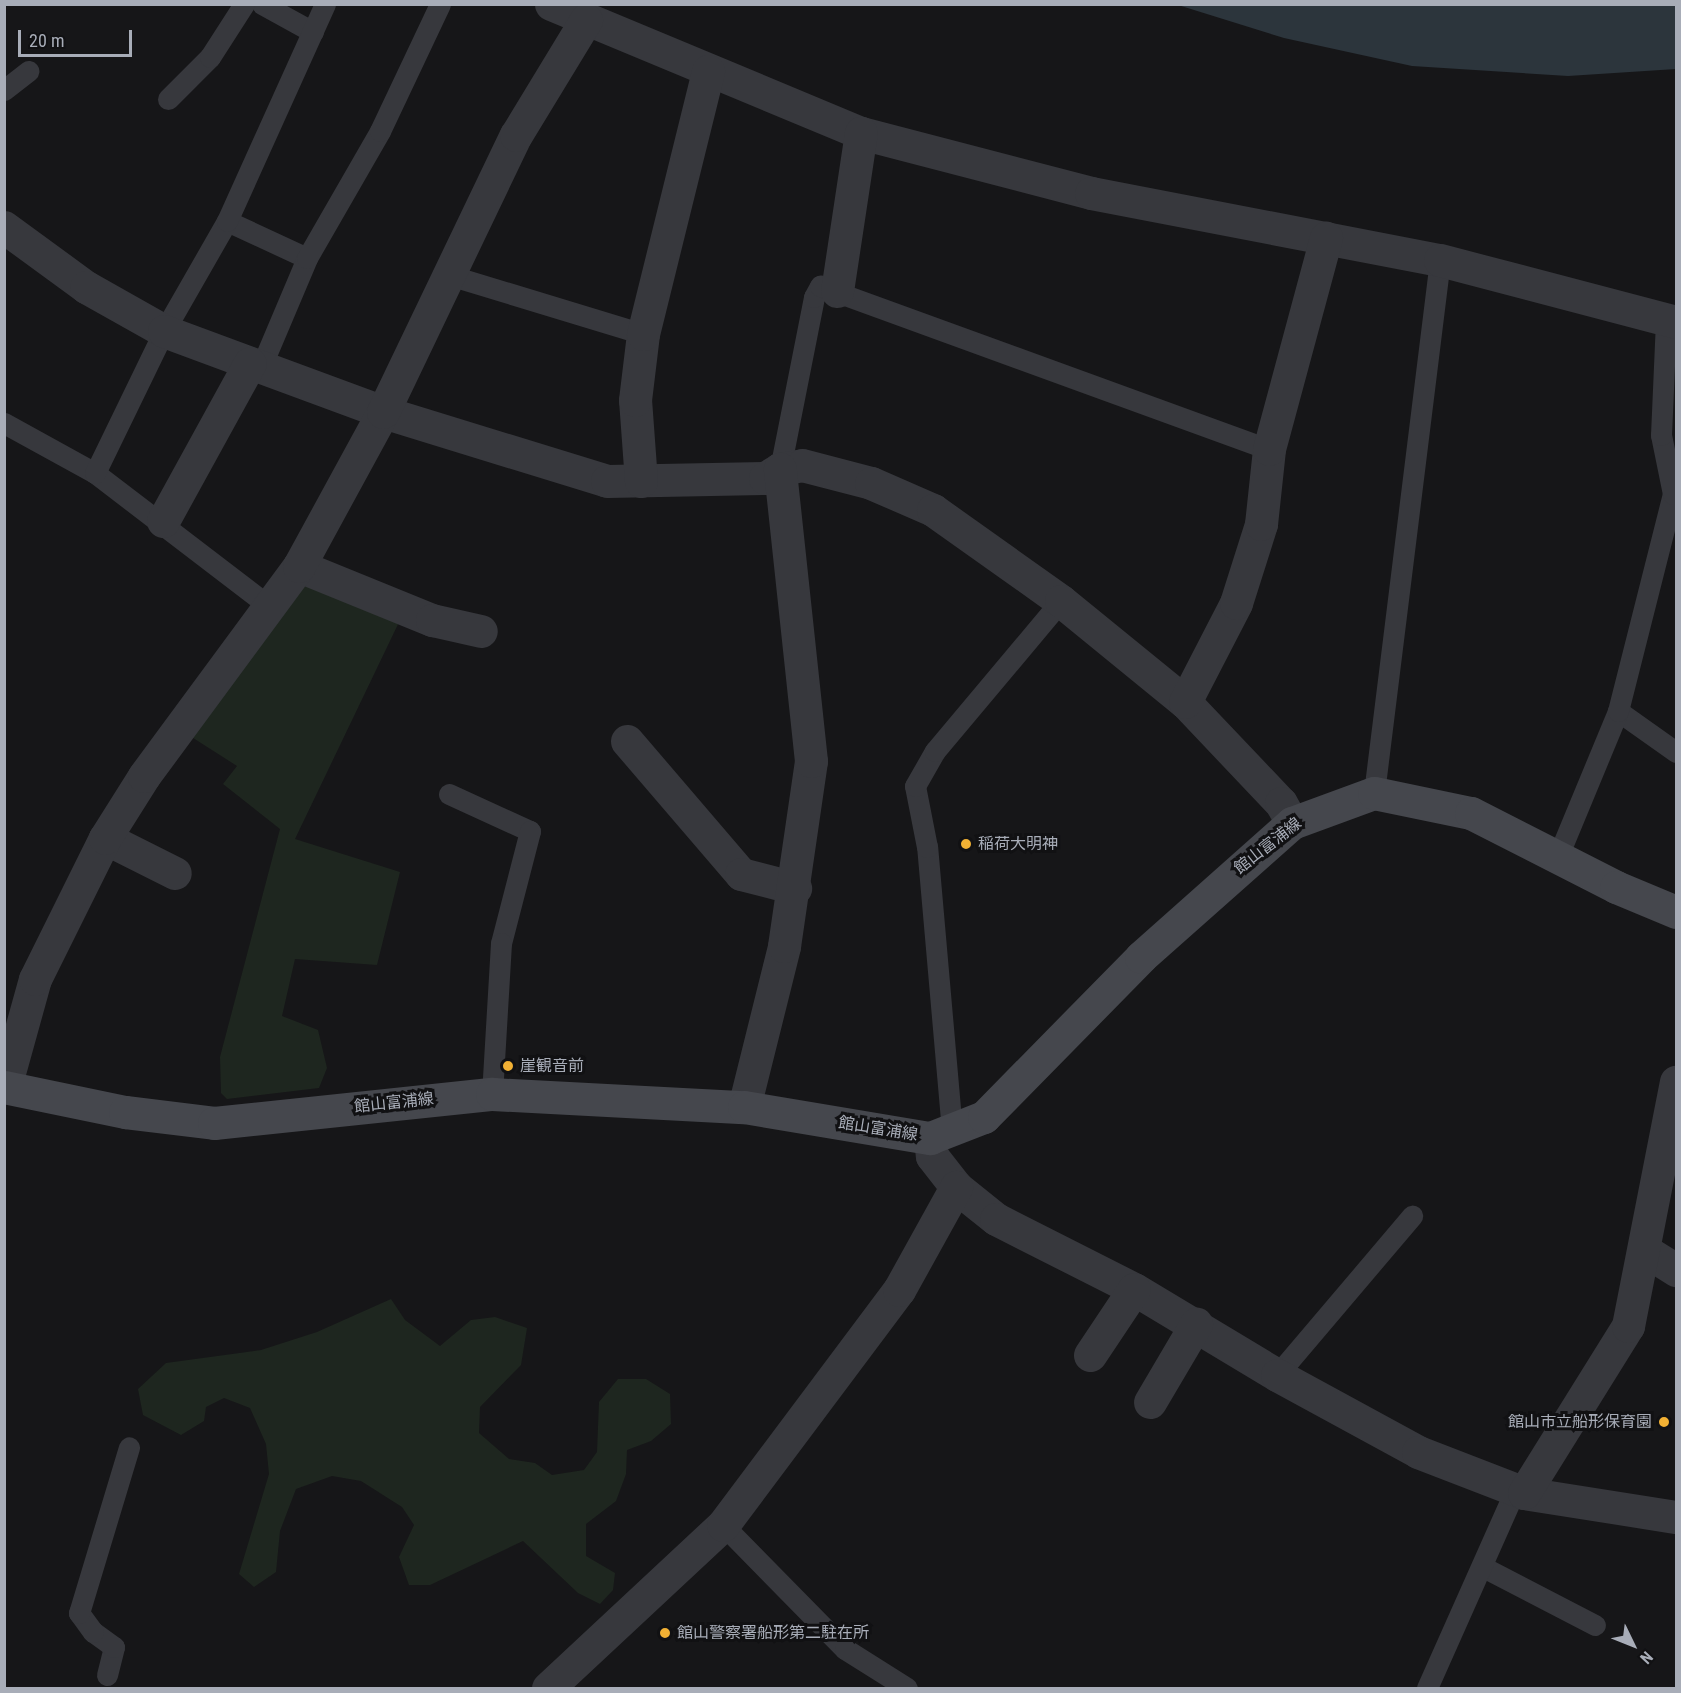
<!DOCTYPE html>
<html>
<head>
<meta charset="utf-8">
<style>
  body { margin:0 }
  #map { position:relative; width:1681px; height:1693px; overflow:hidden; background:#161618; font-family:"Roboto Condensed","Noto Sans JP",sans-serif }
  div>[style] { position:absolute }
  .green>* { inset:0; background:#1e261f }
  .water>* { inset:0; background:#2c353c }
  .service>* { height:21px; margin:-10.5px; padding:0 10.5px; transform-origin:10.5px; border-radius:10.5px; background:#37383d }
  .minor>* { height:33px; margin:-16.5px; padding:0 16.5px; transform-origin:16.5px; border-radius:16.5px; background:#37383d }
  .secondary>* { height:33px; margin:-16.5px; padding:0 16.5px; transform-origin:16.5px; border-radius:16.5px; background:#45474d }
  .dots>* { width:16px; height:16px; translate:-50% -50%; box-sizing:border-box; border:3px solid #111113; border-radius:50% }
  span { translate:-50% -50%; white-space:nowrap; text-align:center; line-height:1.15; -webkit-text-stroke:6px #111113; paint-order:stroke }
  .poi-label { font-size:16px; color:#a8adb8 }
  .left { translate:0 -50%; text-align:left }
  .right { translate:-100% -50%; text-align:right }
  .street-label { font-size:16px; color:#a8adb8 }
  .frame { position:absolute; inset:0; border:6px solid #a8adb8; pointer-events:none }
  .north { position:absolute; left:1603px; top:1615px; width:60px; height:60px; -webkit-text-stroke:4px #111113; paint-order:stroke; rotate:133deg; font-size:16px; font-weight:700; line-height:24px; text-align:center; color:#a8adb8 }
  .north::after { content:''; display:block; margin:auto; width:21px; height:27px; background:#a8adb8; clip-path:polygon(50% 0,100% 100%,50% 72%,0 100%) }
  .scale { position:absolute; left:18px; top:30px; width:114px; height:27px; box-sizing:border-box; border:3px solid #a8adb8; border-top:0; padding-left:8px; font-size:18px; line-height:21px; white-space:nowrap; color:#a8adb8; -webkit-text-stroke:4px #111113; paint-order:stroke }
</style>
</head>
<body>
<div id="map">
  <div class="green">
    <i style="clip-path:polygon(301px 577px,401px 618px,295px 839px,400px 872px,377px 965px,295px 959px,282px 1016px,318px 1030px,327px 1068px,319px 1088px,227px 1099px,221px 1093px,220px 1057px,280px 829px,223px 784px,237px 766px,190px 736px)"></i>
    <i style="clip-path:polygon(391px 1299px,405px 1320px,440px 1346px,471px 1320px,495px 1317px,527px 1328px,521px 1365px,480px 1407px,479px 1433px,509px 1459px,535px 1463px,552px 1475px,584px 1470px,597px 1452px,599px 1402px,618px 1379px,646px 1379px,670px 1394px,671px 1424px,651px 1441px,627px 1450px,626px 1474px,616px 1501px,586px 1524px,586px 1556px,615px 1573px,613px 1590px,600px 1604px,578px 1593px,523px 1541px,430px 1585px,409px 1585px,399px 1557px,414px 1525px,402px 1507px,361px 1481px,332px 1476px,296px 1489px,280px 1531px,276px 1572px,254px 1587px,239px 1574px,269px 1474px,266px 1444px,250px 1408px,224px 1398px,206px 1407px,204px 1421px,181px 1435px,143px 1415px,138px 1389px,166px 1363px,261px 1350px,317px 1332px)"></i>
  </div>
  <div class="water">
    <i style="clip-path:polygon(1178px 5px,1676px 5px,1676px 69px,1568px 76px,1412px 66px,1284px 38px)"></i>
  </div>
  <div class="service">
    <i style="left:262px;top:4px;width:58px;rotate:28.8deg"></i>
    <i style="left:4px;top:90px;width:31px;rotate:-38deg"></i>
    <i style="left:168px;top:99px;width:59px;rotate:-45deg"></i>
    <i style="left:210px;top:57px;width:63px;rotate:-57.3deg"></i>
    <i style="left:227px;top:221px;width:88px;rotate:24.8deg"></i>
    <i style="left:449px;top:275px;width:203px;rotate:16.9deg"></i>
    <i style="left:261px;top:367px;width:118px;rotate:-67.1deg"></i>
    <i style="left:307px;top:258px;width:146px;rotate:-60.1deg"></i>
    <i style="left:380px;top:131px;width:140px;rotate:-64.7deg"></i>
    <i style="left:4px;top:423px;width:104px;rotate:28.8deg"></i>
    <i style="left:95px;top:473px;width:219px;rotate:37.4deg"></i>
    <i style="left:780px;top:469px;width:175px;rotate:-78.8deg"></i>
    <i style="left:814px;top:297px;width:13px;rotate:-61deg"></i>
    <i style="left:820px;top:286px;width:478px;rotate:20deg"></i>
    <i style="left:95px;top:473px;width:158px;rotate:-64.1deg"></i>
    <i style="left:164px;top:331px;width:127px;rotate:-60.2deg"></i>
    <i style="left:227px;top:221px;width:238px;rotate:-65.7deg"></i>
    <i style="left:1618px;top:711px;width:71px;rotate:35.3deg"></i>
    <i style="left:1374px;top:793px;width:537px;rotate:-82.94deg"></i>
    <i style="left:449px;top:794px;width:89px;rotate:24.6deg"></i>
    <i style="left:530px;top:831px;width:116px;rotate:104.5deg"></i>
    <i style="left:501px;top:943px;width:151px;rotate:93.4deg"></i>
    <i style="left:1558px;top:856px;width:157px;rotate:-67.5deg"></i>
    <i style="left:1618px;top:711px;width:224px;rotate:-75.8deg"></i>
    <i style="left:1673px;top:494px;width:60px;rotate:-101.5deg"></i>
    <i style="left:1661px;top:435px;width:115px;rotate:-87.5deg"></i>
    <i style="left:952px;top:1131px;width:285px;rotate:-95deg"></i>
    <i style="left:927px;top:847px;width:62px;rotate:-101.1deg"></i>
    <i style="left:915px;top:786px;width:40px;rotate:-60.3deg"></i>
    <i style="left:935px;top:751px;width:196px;rotate:-50deg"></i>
    <i style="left:1277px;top:1375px;width:209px;rotate:-49.7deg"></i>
    <i style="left:723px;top:1525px;width:174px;rotate:45.5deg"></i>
    <i style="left:845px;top:1649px;width:73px;rotate:32.2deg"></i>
    <i style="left:1483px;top:1567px;width:126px;rotate:27.4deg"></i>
    <i style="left:107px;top:1675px;width:29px;rotate:-76deg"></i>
    <i style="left:114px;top:1647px;width:26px;rotate:-144deg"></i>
    <i style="left:93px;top:1632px;width:24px;rotate:-126deg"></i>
    <i style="left:79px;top:1613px;width:173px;rotate:-73.2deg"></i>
    <i style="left:1427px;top:1688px;width:219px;rotate:-66deg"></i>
  </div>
  <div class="minor">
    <i style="left:551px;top:4px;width:336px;rotate:22.6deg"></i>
    <i style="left:861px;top:133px;width:238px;rotate:14.6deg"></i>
    <i style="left:1091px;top:193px;width:355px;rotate:10.9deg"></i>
    <i style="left:1440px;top:260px;width:244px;rotate:14.7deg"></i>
    <i style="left:4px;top:227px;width:102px;rotate:36.2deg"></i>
    <i style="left:86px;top:287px;width:90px;rotate:29.4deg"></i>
    <i style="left:164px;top:331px;width:233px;rotate:20.3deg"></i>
    <i style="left:383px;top:412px;width:234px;rotate:17.1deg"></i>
    <i style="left:607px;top:481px;width:158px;rotate:-1.1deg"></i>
    <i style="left:765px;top:478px;width:17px;rotate:-31deg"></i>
    <i style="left:780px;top:469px;width:22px;rotate:-10deg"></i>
    <i style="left:802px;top:465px;width:71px;rotate:14.6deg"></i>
    <i style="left:871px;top:483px;width:68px;rotate:23.5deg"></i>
    <i style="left:933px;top:510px;width:157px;rotate:35.4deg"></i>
    <i style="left:1061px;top:601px;width:160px;rotate:39.2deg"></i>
    <i style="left:1185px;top:702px;width:139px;rotate:46.5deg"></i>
    <i style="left:1281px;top:803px;width:23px;rotate:61deg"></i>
    <i style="left:837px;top:291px;width:160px;rotate:-81.4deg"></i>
    <i style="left:641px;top:481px;width:81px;rotate:-94.2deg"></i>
    <i style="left:635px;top:400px;width:66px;rotate:-83.1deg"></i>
    <i style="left:643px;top:334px;width:271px;rotate:-76.1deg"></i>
    <i style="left:163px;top:521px;width:180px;rotate:-61.2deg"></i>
    <i style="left:299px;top:566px;width:144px;rotate:22.1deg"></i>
    <i style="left:432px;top:620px;width:50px;rotate:12.7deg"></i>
    <i style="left:1185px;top:702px;width:111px;rotate:-62.7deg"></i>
    <i style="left:1236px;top:603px;width:83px;rotate:-72.4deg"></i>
    <i style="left:1261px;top:524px;width:75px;rotate:-83.9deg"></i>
    <i style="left:1269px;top:449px;width:219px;rotate:-74.9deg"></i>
    <i style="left:627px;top:741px;width:175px;rotate:49.4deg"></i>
    <i style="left:741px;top:874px;width:56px;rotate:14.5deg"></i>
    <i style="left:105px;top:838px;width:78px;rotate:26.6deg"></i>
    <i style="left:5px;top:1087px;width:112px;rotate:-74.5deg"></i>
    <i style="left:35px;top:979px;width:157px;rotate:-63.6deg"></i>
    <i style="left:105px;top:838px;width:73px;rotate:-57.8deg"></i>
    <i style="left:144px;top:776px;width:261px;rotate:-53.6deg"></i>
    <i style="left:299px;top:566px;width:175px;rotate:-61.4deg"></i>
    <i style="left:383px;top:412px;width:307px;rotate:-64.4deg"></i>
    <i style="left:516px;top:135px;width:135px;rotate:-58.7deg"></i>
    <i style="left:744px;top:1107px;width:166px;rotate:-76deg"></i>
    <i style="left:784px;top:946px;width:187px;rotate:-81.7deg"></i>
    <i style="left:811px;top:761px;width:294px;rotate:-96.1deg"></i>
    <i style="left:930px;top:1138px;width:18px;rotate:84deg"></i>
    <i style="left:932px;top:1156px;width:39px;rotate:52deg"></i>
    <i style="left:956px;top:1187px;width:51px;rotate:38.7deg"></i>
    <i style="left:996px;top:1219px;width:155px;rotate:26.9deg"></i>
    <i style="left:1134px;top:1289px;width:167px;rotate:31deg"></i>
    <i style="left:1277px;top:1375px;width:161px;rotate:28.6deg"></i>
    <i style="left:1418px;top:1452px;width:114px;rotate:21.1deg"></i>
    <i style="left:1524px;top:1493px;width:154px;rotate:9deg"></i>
    <i style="left:1644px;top:1250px;width:38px;rotate:32deg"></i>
    <i style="left:1090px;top:1355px;width:79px;rotate:-56.3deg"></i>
    <i style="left:1150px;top:1402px;width:91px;rotate:-59.5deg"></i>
    <i style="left:1524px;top:1493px;width:197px;rotate:-58.1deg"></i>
    <i style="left:1628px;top:1326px;width:249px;rotate:-78.9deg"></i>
    <i style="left:548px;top:1688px;width:239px;rotate:-43deg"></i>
    <i style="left:723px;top:1525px;width:294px;rotate:-53.2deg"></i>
    <i style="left:899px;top:1290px;width:118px;rotate:-61deg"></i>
  </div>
  <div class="secondary">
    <i style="left:4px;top:1087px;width:124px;rotate:11.7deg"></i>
    <i style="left:125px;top:1112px;width:90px;rotate:7deg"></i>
    <i style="left:214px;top:1123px;width:280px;rotate:-6deg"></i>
    <i style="left:492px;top:1094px;width:252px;rotate:3deg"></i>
    <i style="left:744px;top:1107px;width:189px;rotate:9.5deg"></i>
    <i style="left:930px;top:1138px;width:58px;rotate:-21.3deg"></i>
    <i style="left:984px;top:1117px;width:224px;rotate:-45.5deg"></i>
    <i style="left:1141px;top:957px;width:202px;rotate:-41.6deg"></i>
    <i style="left:1292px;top:823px;width:87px;rotate:-20.1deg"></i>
    <i style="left:1374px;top:793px;width:99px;rotate:11.7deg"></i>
    <i style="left:1471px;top:813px;width:163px;rotate:27deg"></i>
    <i style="left:1616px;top:887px;width:65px;rotate:22.6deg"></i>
  </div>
  <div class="dots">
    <i style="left:966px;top:844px;background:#f2b134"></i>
    <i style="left:508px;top:1066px;background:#f2b134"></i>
    <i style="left:1664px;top:1422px;background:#f2b134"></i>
    <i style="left:665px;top:1633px;background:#f2b134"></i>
  </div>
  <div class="poi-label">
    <span class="left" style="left:978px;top:844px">稲荷大明神</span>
    <span class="left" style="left:520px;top:1066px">崖観音前</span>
    <span class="right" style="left:1652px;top:1422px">館山市立船形保育園</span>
    <span class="left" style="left:677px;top:1633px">館山警察署船形第二駐在所</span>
  </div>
  <div class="street-label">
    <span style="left:1268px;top:846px;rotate:-38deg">館山富浦線</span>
    <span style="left:394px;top:1103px;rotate:-6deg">館山富浦線</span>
    <span style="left:878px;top:1129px;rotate:9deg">館山富浦線</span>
  </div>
  <div class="frame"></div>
  <div class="north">N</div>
  <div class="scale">20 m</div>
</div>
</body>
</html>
